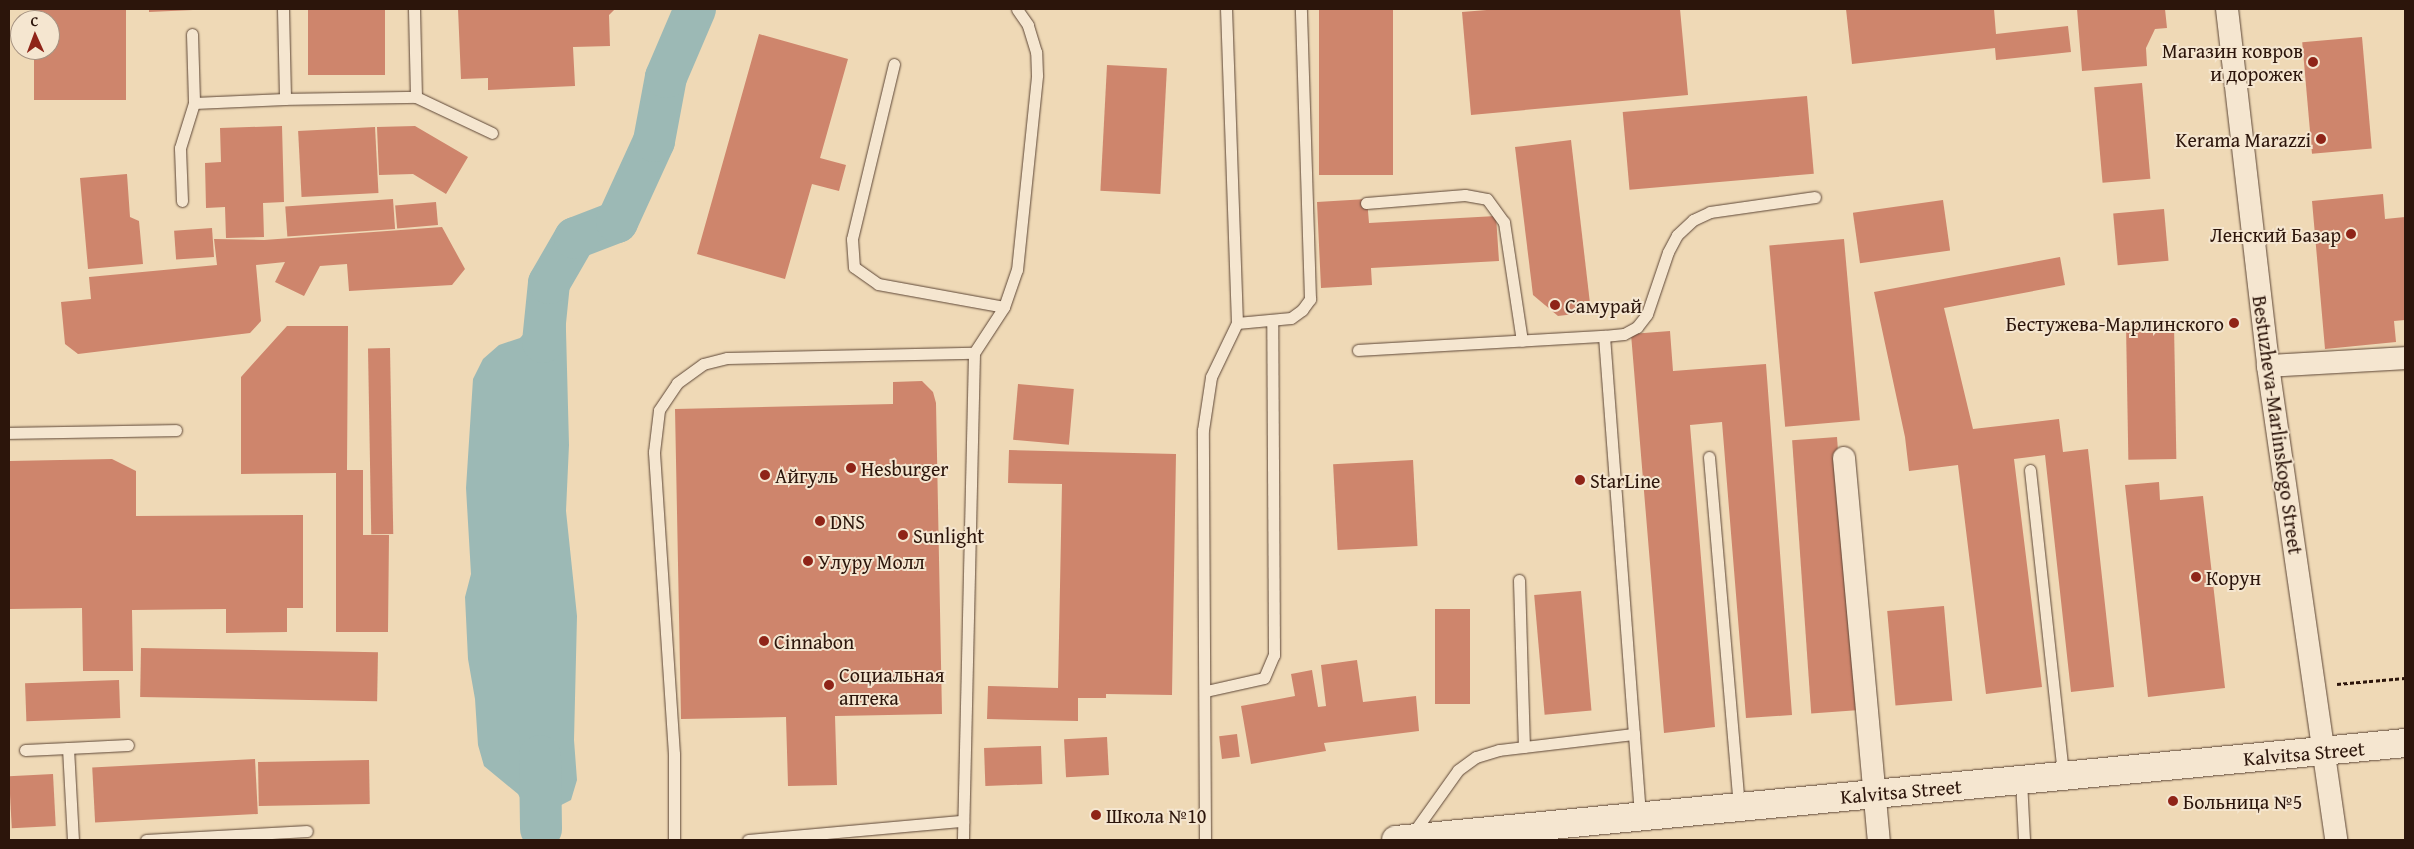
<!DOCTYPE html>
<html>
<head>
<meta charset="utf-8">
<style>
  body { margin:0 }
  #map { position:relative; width:2414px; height:849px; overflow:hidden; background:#efd9b6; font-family:"Gentium Book Plus",serif }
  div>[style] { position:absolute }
  .water>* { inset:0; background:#9cb9b5 }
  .river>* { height:42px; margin:-21px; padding:0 21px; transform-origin:21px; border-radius:21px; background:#9cb9b5 }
  .building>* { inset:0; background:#ce856c; transform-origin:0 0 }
  .path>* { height:3px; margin-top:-1.5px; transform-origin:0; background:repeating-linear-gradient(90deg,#2c150b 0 4px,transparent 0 6.5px) }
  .roads { filter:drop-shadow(0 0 1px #5d4636) drop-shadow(0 0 1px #5d4636) }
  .lane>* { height:11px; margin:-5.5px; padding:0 5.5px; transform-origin:5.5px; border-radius:5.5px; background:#f5e6d0 }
  .street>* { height:22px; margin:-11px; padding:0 11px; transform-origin:11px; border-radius:11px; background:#f5e6d0 }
  .secondary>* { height:28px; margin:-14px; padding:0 14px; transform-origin:14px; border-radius:14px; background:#f5e6d0 }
  .dots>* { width:14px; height:14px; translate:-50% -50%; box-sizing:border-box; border:2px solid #f5e6d0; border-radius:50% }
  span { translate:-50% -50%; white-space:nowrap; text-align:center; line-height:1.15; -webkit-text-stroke:4px #f5e6d0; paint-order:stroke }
  .poi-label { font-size:20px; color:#2c150b }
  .right { translate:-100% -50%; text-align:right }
  .left { translate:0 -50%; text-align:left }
  .street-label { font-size:20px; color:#2c150b }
  .frame { position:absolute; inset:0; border:10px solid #2c150b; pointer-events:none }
  .north { position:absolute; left:10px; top:10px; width:50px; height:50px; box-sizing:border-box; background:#f5e6d0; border:1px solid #a59281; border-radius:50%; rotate:358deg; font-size:14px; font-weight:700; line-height:20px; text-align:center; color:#2c150b }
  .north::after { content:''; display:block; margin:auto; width:18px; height:22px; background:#8f2418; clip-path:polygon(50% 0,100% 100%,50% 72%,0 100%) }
</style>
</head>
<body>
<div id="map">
  <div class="water">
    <i style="clip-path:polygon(549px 283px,565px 293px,569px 445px,566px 511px,577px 616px,574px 740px,577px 780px,571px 800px,532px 820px,518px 794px,484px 766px,478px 745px,475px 699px,468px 659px,465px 597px,471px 574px,466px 488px,473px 379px,483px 359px,499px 345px,520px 338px,535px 322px)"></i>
  </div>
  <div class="river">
    <i style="left:543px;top:342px;width:59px;rotate:-84.2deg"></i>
    <i style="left:549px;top:283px;width:52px;rotate:-60deg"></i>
    <i style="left:575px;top:238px;width:45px;rotate:-20.9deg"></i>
    <i style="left:617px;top:222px;width:89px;rotate:-65.4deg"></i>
    <i style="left:654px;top:141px;width:65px;rotate:-79.4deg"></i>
    <i style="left:666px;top:77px;width:74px;rotate:-66.9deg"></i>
    <i style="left:540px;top:756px;width:73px;rotate:89.2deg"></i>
  </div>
  <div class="building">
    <i style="clip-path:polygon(34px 9px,126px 9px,126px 100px,34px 100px,34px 50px,50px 50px,50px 20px,34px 20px)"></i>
    <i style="clip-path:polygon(149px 9px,193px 9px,193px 10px,149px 12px)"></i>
    <i style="left:308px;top:9px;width:77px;height:66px"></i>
    <i style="clip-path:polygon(458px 9px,615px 9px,609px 15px,610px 46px,573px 47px,575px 86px,488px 90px,488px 78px,461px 79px)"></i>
    <i style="left:1319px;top:9px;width:74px;height:166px"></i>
    <i style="clip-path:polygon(1499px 9px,1680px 9px,1688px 95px,1471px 115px,1462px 12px)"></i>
    <i style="clip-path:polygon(1846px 9px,1994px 9px,1996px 34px,2068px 26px,2071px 52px,1996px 60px,1995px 48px,1852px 64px)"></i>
    <i style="clip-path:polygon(2077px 9px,2165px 9px,2167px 28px,2155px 29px,2146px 48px,2147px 66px,2082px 71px)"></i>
    <i style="clip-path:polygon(759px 34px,848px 59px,820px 158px,846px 165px,839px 191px,812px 184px,785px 279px,697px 254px)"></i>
    <i style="left:2362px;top:37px;width:112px;height:60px;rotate:85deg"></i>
    <i style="left:1107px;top:65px;width:60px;height:126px;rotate:3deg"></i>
    <i style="left:2142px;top:83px;width:96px;height:48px;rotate:85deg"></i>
    <i style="left:1807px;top:96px;width:78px;height:185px;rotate:85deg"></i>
    <i style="clip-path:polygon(282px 126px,284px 202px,263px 203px,264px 237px,226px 238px,225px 207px,206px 208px,205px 163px,221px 162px,220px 128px)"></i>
    <i style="clip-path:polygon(415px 126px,468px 157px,446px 194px,413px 174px,379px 175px,377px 127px)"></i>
    <i style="left:375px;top:127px;width:66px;height:77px;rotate:87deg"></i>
    <i style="clip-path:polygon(1571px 140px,1591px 312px,1558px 316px,1533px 295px,1515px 147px)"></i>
    <i style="clip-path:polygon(127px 174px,130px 217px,139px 221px,143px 264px,88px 269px,80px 178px)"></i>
    <i style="clip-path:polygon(2383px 194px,2385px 219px,2405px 217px,2405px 320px,2394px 321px,2396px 342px,2325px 349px,2312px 201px)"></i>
    <i style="left:393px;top:199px;width:30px;height:108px;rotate:86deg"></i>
    <i style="clip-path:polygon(1367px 199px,1369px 223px,1496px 216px,1499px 261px,1371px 268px,1372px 285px,1321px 288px,1317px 202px)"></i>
    <i style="left:1943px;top:200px;width:51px;height:91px;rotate:82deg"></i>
    <i style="left:436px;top:202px;width:23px;height:41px;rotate:85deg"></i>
    <i style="left:2164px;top:209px;width:52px;height:51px;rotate:85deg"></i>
    <i style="clip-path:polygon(442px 227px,465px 269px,452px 285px,349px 291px,347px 264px,320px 266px,304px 296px,275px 282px,285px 262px,256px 265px,261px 321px,250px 333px,78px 354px,65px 344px,61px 302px,91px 299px,89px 277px,217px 265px,214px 239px,264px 240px)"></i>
    <i style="left:212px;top:228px;width:29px;height:38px;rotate:86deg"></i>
    <i style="left:1844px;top:239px;width:182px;height:75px;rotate:85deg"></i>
    <i style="clip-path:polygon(2060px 257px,2065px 285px,1944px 308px,1973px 429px,2059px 419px,2063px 452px,2088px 449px,2114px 687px,2071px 692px,2045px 455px,2014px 459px,2042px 687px,1986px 694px,1958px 465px,1909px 471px,1905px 437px,1874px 292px)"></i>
    <i style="left:2174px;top:324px;width:135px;height:48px;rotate:89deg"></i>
    <i style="clip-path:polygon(287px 326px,348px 326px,347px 470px,363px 470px,363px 535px,389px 535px,388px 632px,336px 632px,336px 473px,241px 474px,241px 377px)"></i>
    <i style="clip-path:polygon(1670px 331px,1673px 371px,1766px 364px,1792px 715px,1746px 718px,1722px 422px,1690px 425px,1715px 727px,1664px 733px,1631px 334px)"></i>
    <i style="left:390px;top:348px;width:186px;height:22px;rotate:89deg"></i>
    <i style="clip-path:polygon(922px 381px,933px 392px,936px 403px,942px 714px,835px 716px,837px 785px,788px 786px,786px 717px,681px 719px,675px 409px,893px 404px,893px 382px)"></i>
    <i style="left:1018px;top:384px;width:56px;height:56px;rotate:5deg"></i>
    <i style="left:1837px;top:437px;width:274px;height:45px;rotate:86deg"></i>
    <i style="clip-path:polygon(1009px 450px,1176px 454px,1172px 695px,1106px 694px,1106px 698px,1078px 698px,1078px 721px,987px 719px,988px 686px,1058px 688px,1062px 484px,1008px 483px)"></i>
    <i style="clip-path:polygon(112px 459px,136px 471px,136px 516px,303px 515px,303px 608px,287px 608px,287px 632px,226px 633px,226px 609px,132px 610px,133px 671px,83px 671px,82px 608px,9px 609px,9px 461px)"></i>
    <i style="left:1413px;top:460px;width:86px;height:80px;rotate:87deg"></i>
    <i style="clip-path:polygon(2159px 482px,2160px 500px,2203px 496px,2225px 688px,2148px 697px,2125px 485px)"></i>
    <i style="left:1581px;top:591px;width:120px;height:47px;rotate:85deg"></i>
    <i style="left:1944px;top:606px;width:95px;height:57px;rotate:85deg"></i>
    <i style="left:1435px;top:609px;width:35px;height:95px"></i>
    <i style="left:141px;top:648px;width:237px;height:49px;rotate:1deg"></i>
    <i style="clip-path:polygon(1357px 660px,1363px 702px,1416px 696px,1419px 731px,1324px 743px,1326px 751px,1251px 764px,1241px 706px,1295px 696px,1291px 674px,1312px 670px,1318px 707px,1326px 706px,1321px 665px)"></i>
    <i style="left:119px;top:680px;width:38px;height:94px;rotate:88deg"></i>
    <i style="left:1237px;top:734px;width:23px;height:18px;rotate:83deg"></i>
    <i style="left:1107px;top:737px;width:38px;height:43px;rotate:87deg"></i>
    <i style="left:1041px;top:746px;width:38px;height:57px;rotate:88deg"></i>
    <i style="left:255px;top:759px;width:55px;height:163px;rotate:87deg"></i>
    <i style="left:369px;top:760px;width:44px;height:111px;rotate:89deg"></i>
    <i style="left:53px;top:774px;width:52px;height:44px;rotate:87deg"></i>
  </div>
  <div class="path">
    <i style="left:2337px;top:684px;width:68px;rotate:-5deg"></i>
  </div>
  <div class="roads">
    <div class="lane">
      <i style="left:283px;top:9px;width:90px;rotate:88.7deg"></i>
      <i style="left:285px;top:99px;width:131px;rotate:-0.9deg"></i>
      <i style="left:416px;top:97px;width:88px;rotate:-91.3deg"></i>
      <i style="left:192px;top:34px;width:69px;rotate:88.3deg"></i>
      <i style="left:894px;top:64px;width:180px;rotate:103.5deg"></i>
      <i style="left:852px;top:239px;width:28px;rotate:86deg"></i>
      <i style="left:854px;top:267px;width:29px;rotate:35deg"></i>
      <i style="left:878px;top:284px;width:128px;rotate:10.3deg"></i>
      <i style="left:1004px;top:307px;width:55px;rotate:123.1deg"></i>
      <i style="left:416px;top:97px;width:84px;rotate:25.3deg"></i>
      <i style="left:182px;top:201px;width:53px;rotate:-92.2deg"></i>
      <i style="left:180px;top:148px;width:47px;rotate:-72.7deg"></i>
      <i style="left:194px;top:103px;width:91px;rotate:-2.5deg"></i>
      <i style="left:1366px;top:203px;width:99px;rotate:-4.6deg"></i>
      <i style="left:1465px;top:195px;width:22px;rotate:10deg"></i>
      <i style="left:1487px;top:199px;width:29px;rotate:54deg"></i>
      <i style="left:1504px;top:222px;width:120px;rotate:81.4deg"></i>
      <i style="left:1004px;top:307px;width:39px;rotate:-71deg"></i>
      <i style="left:1017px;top:270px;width:196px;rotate:-84.1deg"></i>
      <i style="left:1037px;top:75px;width:23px;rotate:-92deg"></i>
      <i style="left:1036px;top:52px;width:28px;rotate:-107deg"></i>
      <i style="left:1028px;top:25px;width:19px;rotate:-125deg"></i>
      <i style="left:1237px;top:323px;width:54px;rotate:-5.3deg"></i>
      <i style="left:1291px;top:318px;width:14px;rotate:-36deg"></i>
      <i style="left:1302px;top:310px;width:14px;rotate:-54deg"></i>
      <i style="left:1310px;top:299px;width:290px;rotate:-91.8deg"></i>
      <i style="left:1604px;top:336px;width:20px;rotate:-6deg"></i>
      <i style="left:1624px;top:334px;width:15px;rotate:-28deg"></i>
      <i style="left:1637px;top:327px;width:16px;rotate:-52deg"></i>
      <i style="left:1647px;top:314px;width:65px;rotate:-71.3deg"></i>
      <i style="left:1668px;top:252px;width:19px;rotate:-62deg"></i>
      <i style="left:1677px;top:235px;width:22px;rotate:-43deg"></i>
      <i style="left:1693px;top:220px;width:19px;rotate:-25deg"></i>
      <i style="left:1710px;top:212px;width:106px;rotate:-8.1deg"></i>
      <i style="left:1358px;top:350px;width:246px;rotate:-3.3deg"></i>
      <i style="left:1604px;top:336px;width:483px;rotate:85.7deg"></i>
      <i style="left:9px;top:433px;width:167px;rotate:-1deg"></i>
      <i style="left:1709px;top:457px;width:351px;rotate:85.1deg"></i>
      <i style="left:2030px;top:470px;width:308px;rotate:83.8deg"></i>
      <i style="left:1519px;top:580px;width:167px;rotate:88.3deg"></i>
      <i style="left:1206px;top:691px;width:59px;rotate:-12.6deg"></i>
      <i style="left:1264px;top:678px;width:25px;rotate:-67deg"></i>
      <i style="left:1274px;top:655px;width:333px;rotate:-90.3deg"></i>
      <i style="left:68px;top:748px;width:60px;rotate:-2.9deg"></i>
      <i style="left:25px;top:750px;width:43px;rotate:-2.7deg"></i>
      <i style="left:68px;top:748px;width:92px;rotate:86.9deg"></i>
      <i style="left:2021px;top:780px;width:60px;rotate:87.1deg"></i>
      <i style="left:1411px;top:836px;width:81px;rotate:-54.5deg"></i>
      <i style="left:1458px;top:770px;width:22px;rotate:-36deg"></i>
      <i style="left:1476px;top:757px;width:24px;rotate:-17deg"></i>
      <i style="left:1499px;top:750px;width:136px;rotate:-6.8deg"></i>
      <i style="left:146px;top:840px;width:161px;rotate:-3.2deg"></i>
      <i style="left:674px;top:840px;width:86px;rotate:-90deg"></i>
      <i style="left:674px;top:754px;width:303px;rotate:-93.8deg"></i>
      <i style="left:654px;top:452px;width:42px;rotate:-83.2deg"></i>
      <i style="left:659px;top:410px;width:32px;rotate:-56deg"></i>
      <i style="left:677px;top:383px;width:32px;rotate:-36deg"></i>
      <i style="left:703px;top:364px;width:25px;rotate:-14deg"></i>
      <i style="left:727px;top:358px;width:247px;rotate:-1.2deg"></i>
      <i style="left:974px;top:353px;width:487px;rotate:91.3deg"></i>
      <i style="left:748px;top:840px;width:216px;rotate:-5.1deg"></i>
      <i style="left:1205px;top:840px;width:410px;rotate:-90.3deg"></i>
      <i style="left:1203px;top:430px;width:54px;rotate:-81.4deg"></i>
      <i style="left:1211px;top:377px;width:60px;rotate:-64.3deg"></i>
      <i style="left:1237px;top:323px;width:314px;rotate:-92deg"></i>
    </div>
    <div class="street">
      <i style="left:2227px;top:9px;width:359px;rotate:83.4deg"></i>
      <i style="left:2268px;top:366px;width:479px;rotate:81.8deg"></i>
      <i style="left:2268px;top:366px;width:137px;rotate:-3.3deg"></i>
      <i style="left:1844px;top:458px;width:384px;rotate:84.8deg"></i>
    </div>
    <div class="secondary">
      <i style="left:1396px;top:840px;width:1014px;rotate:-5.49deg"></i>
    </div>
  </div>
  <div class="dots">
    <i style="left:2313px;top:62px;background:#8f2418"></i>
    <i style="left:2321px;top:139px;background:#8f2418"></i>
    <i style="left:2351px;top:234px;background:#8f2418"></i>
    <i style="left:1555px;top:305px;background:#8f2418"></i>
    <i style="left:2234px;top:323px;background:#8f2418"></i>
    <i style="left:851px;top:468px;background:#8f2418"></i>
    <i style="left:765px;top:475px;background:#8f2418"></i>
    <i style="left:1580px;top:480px;background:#8f2418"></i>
    <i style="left:820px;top:521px;background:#8f2418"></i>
    <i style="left:903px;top:535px;background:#8f2418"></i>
    <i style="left:808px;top:561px;background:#8f2418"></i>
    <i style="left:2196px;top:577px;background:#8f2418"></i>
    <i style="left:764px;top:641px;background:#8f2418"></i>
    <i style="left:829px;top:685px;background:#8f2418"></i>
    <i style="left:2173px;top:801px;background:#8f2418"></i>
    <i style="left:1096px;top:815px;background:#8f2418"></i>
  </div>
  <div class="poi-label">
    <span class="right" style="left:2303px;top:62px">Магазин ковров<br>и дорожек</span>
    <span class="right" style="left:2311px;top:139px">Kerama Marazzi</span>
    <span class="right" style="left:2341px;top:234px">Ленский Базар</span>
    <span class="left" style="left:1565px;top:305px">Самурай</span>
    <span class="right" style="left:2224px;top:323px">Бестужева-Марлинского</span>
    <span class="left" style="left:861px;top:468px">Hesburger</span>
    <span class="left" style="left:775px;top:475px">Айгуль</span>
    <span class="left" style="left:1590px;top:480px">StarLine</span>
    <span class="left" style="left:830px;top:521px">DNS</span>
    <span class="left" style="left:913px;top:535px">Sunlight</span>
    <span class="left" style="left:818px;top:561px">Улуру Молл</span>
    <span class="left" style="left:2206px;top:577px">Корун</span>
    <span class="left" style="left:774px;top:641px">Cinnabon</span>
    <span class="left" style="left:839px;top:686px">Социальная<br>аптека</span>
    <span class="left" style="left:2183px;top:801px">Больница №5</span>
    <span class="left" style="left:1106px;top:815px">Школа №10</span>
  </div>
  <div class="street-label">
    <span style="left:2278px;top:425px;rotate:82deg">Bestuzheva-Marlinskogo Street</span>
    <span style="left:2304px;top:753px;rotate:-5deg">Kalvitsa Street</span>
    <span style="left:1901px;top:791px;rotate:-5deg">Kalvitsa Street</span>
  </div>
  <div class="frame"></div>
  <div class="north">С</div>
</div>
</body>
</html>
